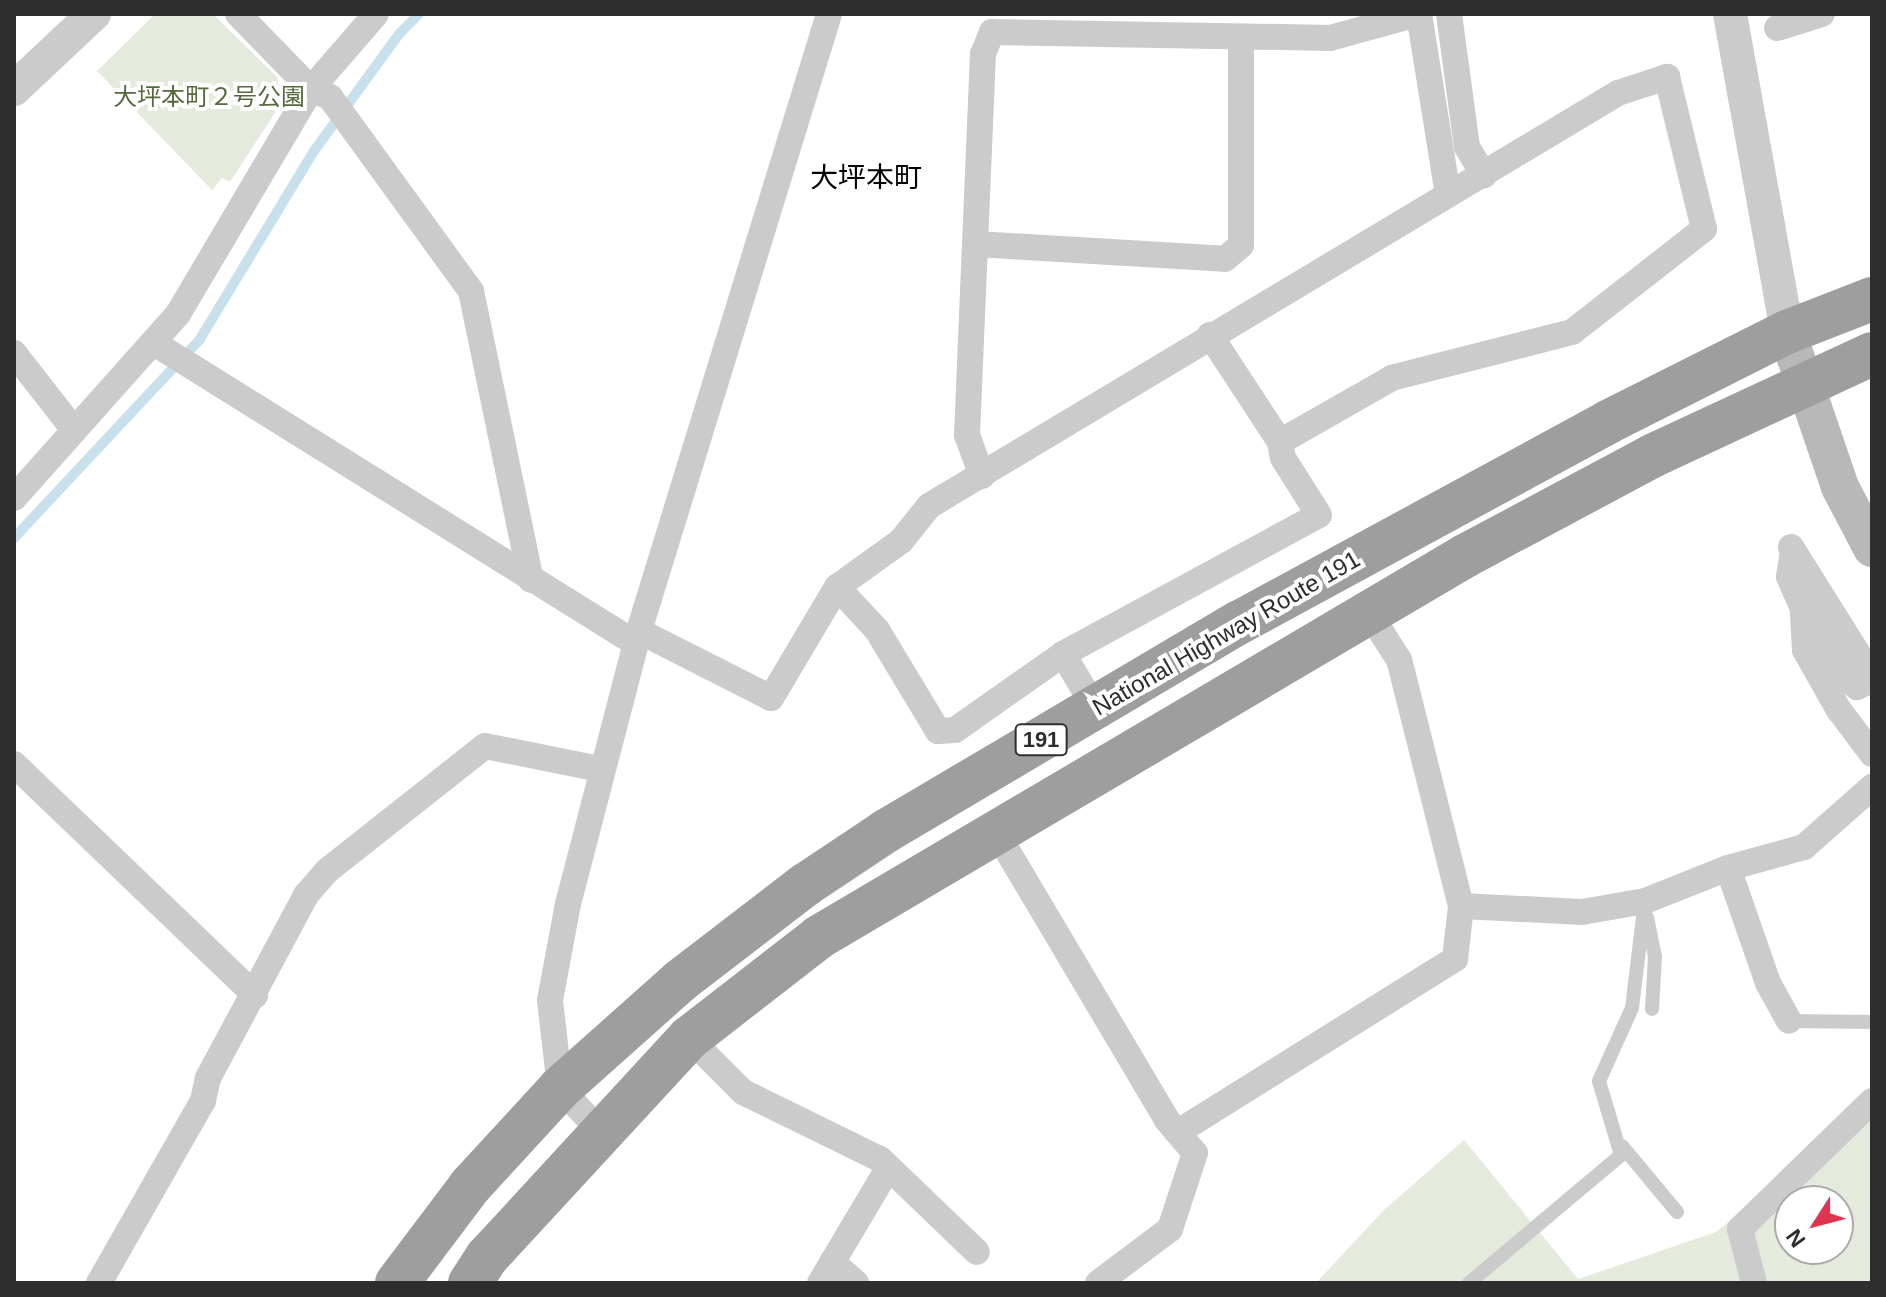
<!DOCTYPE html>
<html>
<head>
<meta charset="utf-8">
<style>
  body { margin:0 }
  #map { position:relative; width:1886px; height:1297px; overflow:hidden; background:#fff; font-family:Helvetica,"Noto Sans JP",sans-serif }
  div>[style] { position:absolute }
  .green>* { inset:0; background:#e5ebdc }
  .stream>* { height:10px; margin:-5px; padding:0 5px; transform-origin:5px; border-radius:5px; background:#c8e0eb }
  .service>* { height:14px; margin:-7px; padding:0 7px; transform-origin:7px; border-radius:7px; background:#cbcbcb }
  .minor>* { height:26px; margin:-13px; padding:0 13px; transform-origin:13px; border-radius:13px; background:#cbcbcb }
  .tertiary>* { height:34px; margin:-17px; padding:0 17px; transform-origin:17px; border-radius:17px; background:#cbcbcb }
  .secondary>* { height:38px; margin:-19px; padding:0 19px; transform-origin:19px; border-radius:19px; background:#b8b8b8 }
  .trunk>* { height:44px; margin:-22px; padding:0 22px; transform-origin:22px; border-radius:22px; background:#9e9e9e }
  span { translate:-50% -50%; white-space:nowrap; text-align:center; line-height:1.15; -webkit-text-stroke:8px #fff; paint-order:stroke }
  .shield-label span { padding:2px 6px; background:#fff; border:2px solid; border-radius:6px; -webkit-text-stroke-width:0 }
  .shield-label { font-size:22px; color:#2e2e2e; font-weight:700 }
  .park-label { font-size:24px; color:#55693c }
  .street-label { font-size:24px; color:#2e2e2e }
  .quarter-label { font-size:28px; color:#000 }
  .frame { position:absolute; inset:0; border:16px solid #2e2e2e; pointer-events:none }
  .north { position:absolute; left:1774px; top:1185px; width:80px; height:80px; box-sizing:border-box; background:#fff; border:2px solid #ababab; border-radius:50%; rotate:234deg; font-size:22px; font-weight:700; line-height:32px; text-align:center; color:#2e2e2e }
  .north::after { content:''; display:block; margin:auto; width:28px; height:36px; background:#e13450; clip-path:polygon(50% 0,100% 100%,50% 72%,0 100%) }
</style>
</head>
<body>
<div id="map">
  <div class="green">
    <i style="clip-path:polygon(155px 14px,213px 14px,277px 77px,282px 102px,230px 182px,222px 178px,212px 190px,97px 71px)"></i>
    <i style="clip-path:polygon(evenodd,1872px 1109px,1872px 1283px,1316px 1283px,1384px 1210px,1464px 1140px,1578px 1279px,1716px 1232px,1872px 1109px,1790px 1201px,1838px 1201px,1838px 1249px,1790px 1249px,1790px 1201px)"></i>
  </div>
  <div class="stream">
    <i style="left:14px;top:538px;width:272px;rotate:-46.9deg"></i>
    <i style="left:200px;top:339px;width:220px;rotate:-58.8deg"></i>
    <i style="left:314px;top:151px;width:145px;rotate:-54deg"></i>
    <i style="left:399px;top:34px;width:28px;rotate:-45deg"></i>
  </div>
  <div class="service">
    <i style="left:1647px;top:917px;width:41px;rotate:78.7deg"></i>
    <i style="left:1655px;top:957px;width:52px;rotate:93.3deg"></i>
    <i style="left:1789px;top:1021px;width:83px;rotate:0.7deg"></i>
    <i style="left:1622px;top:1146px;width:86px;rotate:50.2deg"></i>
    <i style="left:1469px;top:1283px;width:199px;rotate:-40.1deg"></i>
    <i style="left:1621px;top:1155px;width:77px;rotate:-106.6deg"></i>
    <i style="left:1599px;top:1081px;width:80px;rotate:-65.7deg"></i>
    <i style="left:1632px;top:1008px;width:108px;rotate:-83.1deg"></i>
  </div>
  <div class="minor">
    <i style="left:238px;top:14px;width:105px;rotate:45.8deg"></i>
    <i style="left:311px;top:89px;width:21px;rotate:23deg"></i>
    <i style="left:330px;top:97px;width:240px;rotate:54deg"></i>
    <i style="left:471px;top:291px;width:295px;rotate:78.3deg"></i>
    <i style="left:1419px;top:14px;width:183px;rotate:80.9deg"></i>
    <i style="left:1449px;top:14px;width:134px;rotate:82.3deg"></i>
    <i style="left:1467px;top:147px;width:33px;rotate:59deg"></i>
    <i style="left:1777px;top:28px;width:47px;rotate:-17.3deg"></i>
    <i style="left:976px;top:244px;width:249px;rotate:3.4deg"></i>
    <i style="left:1225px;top:259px;width:21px;rotate:-41deg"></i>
    <i style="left:1241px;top:245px;width:205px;rotate:-90deg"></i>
    <i style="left:154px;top:343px;width:567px;rotate:31.95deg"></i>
    <i style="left:14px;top:353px;width:98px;rotate:52.1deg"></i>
    <i style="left:982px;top:476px;width:44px;rotate:-110.1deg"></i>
    <i style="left:967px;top:435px;width:381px;rotate:-87.6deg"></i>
    <i style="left:983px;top:54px;width:24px;rotate:-68deg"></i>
    <i style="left:992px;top:32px;width:338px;rotate:1deg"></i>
    <i style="left:1330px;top:38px;width:90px;rotate:-15.4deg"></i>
    <i style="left:14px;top:498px;width:246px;rotate:-48.3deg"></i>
    <i style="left:178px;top:314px;width:261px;rotate:-59.4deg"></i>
    <i style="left:311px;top:89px;width:99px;rotate:-49.1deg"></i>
    <i style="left:1791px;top:547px;width:152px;rotate:57.9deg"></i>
    <i style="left:1793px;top:551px;width:26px;rotate:99deg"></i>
    <i style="left:1789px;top:577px;width:35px;rotate:66deg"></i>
    <i style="left:1803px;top:609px;width:80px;rotate:57.7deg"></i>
    <i style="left:1846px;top:677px;width:15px;rotate:42deg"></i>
    <i style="left:1857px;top:687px;width:17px;rotate:-25deg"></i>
    <i style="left:837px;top:587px;width:59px;rotate:47.1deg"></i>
    <i style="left:877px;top:630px;width:118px;rotate:58.9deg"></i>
    <i style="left:938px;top:731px;width:17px;rotate:-3deg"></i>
    <i style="left:955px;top:730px;width:132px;rotate:-35.1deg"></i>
    <i style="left:1063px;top:654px;width:63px;rotate:59.3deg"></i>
    <i style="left:1803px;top:613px;width:37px;rotate:87deg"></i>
    <i style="left:1805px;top:650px;width:69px;rotate:60.5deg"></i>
    <i style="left:1839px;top:710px;width:55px;rotate:53.1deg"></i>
    <i style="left:639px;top:631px;width:148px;rotate:26.9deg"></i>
    <i style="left:771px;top:698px;width:129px;rotate:-59.3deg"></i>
    <i style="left:837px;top:587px;width:79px;rotate:-35.7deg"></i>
    <i style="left:901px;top:541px;width:45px;rotate:-51.3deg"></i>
    <i style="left:929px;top:506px;width:803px;rotate:-30.94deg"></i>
    <i style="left:1618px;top:93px;width:52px;rotate:-18.1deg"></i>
    <i style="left:1667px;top:77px;width:156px;rotate:76.3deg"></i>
    <i style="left:1704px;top:229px;width:167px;rotate:142deg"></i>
    <i style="left:1572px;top:332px;width:186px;rotate:165.7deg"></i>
    <i style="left:1392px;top:378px;width:129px;rotate:150.3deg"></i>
    <i style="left:1063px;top:654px;width:291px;rotate:-28.5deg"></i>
    <i style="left:1319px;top:515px;width:67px;rotate:-122.3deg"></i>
    <i style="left:1283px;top:458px;width:16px;rotate:-101deg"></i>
    <i style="left:1280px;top:442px;width:128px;rotate:-123.2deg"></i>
    <i style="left:14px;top:764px;width:334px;rotate:43.8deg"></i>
    <i style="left:995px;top:830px;width:337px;rotate:59.3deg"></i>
    <i style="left:1167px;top:1120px;width:43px;rotate:49.7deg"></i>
    <i style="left:1195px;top:1153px;width:80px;rotate:108.2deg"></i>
    <i style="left:1170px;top:1229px;width:90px;rotate:143.1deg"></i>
    <i style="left:1728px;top:868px;width:122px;rotate:70.8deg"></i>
    <i style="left:1768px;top:983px;width:43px;rotate:61.1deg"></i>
    <i style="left:1461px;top:906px;width:121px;rotate:2.8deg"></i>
    <i style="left:1582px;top:912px;width:64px;rotate:-9.9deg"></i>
    <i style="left:1645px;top:901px;width:89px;rotate:-21.7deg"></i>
    <i style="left:1728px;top:868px;width:79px;rotate:-15.4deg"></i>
    <i style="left:1804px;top:847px;width:91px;rotate:-41.4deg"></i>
    <i style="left:689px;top:1038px;width:76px;rotate:45deg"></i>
    <i style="left:743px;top:1092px;width:153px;rotate:26.1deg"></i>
    <i style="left:880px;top:1159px;width:134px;rotate:43.8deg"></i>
    <i style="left:600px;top:1131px;width:59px;rotate:-132.9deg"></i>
    <i style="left:560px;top:1088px;width:89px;rotate:-96.5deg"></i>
    <i style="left:550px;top:1000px;width:98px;rotate:-79.4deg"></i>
    <i style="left:568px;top:904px;width:282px;rotate:-75.4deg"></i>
    <i style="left:639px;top:631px;width:646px;rotate:-72.88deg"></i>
    <i style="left:1178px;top:1132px;width:327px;rotate:-32deg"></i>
    <i style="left:1455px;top:959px;width:53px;rotate:-83.5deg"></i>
    <i style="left:1461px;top:906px;width:254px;rotate:-104.1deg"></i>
    <i style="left:1399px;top:660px;width:58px;rotate:-122.3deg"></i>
    <i style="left:832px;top:1262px;width:32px;rotate:41deg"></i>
    <i style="left:99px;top:1283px;width:210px;rotate:-60.3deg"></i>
    <i style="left:203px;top:1101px;width:24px;rotate:-78deg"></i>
    <i style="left:208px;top:1078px;width:208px;rotate:-61.8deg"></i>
    <i style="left:306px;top:895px;width:33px;rotate:-49deg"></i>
    <i style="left:328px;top:870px;width:200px;rotate:-38.3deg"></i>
    <i style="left:485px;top:746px;width:117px;rotate:11.3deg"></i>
    <i style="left:820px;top:1283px;width:131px;rotate:-59.3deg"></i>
    <i style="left:1754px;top:1283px;width:56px;rotate:-104.5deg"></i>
    <i style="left:1740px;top:1229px;width:184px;rotate:-44.1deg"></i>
  </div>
  <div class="tertiary">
    <i style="left:1730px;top:14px;width:323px;rotate:79.8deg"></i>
    <i style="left:14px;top:89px;width:110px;rotate:-43.2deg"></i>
  </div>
  <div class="secondary">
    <i style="left:1787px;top:332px;width:164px;rotate:71.1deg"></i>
    <i style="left:1840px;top:487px;width:69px;rotate:62.3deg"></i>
  </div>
  <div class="trunk">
    <i style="left:397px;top:1283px;width:121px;rotate:-53deg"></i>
    <i style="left:470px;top:1186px;width:133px;rotate:-47.4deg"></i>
    <i style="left:560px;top:1088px;width:161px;rotate:-41.7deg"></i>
    <i style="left:680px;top:981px;width:158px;rotate:-37.5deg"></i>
    <i style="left:805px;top:885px;width:97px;rotate:-33.7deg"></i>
    <i style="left:886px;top:831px;width:411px;rotate:-30.6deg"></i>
    <i style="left:1240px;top:622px;width:419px;rotate:-28.5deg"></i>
    <i style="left:1608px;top:422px;width:200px;rotate:-26.7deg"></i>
    <i style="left:1787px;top:332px;width:91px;rotate:-21.2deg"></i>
    <i style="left:470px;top:1283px;width:31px;rotate:-57deg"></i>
    <i style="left:487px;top:1257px;width:298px;rotate:-47.3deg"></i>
    <i style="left:689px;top:1038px;width:165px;rotate:-37.8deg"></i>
    <i style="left:819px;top:937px;width:750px;rotate:-30.53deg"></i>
    <i style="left:1465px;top:556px;width:212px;rotate:-28.1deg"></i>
    <i style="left:1652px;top:456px;width:242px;rotate:-24.9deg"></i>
  </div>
  <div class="shield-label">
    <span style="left:1041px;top:740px">191</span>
  </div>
  <div class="park-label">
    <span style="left:209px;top:97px">大坪本町２号公園</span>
  </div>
  <div class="street-label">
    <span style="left:1226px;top:633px;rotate:-30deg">National Highway Route 191</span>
  </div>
  <div class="quarter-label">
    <span style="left:866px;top:178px">大坪本町</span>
  </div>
  <div class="frame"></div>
  <div class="north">N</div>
</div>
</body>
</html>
